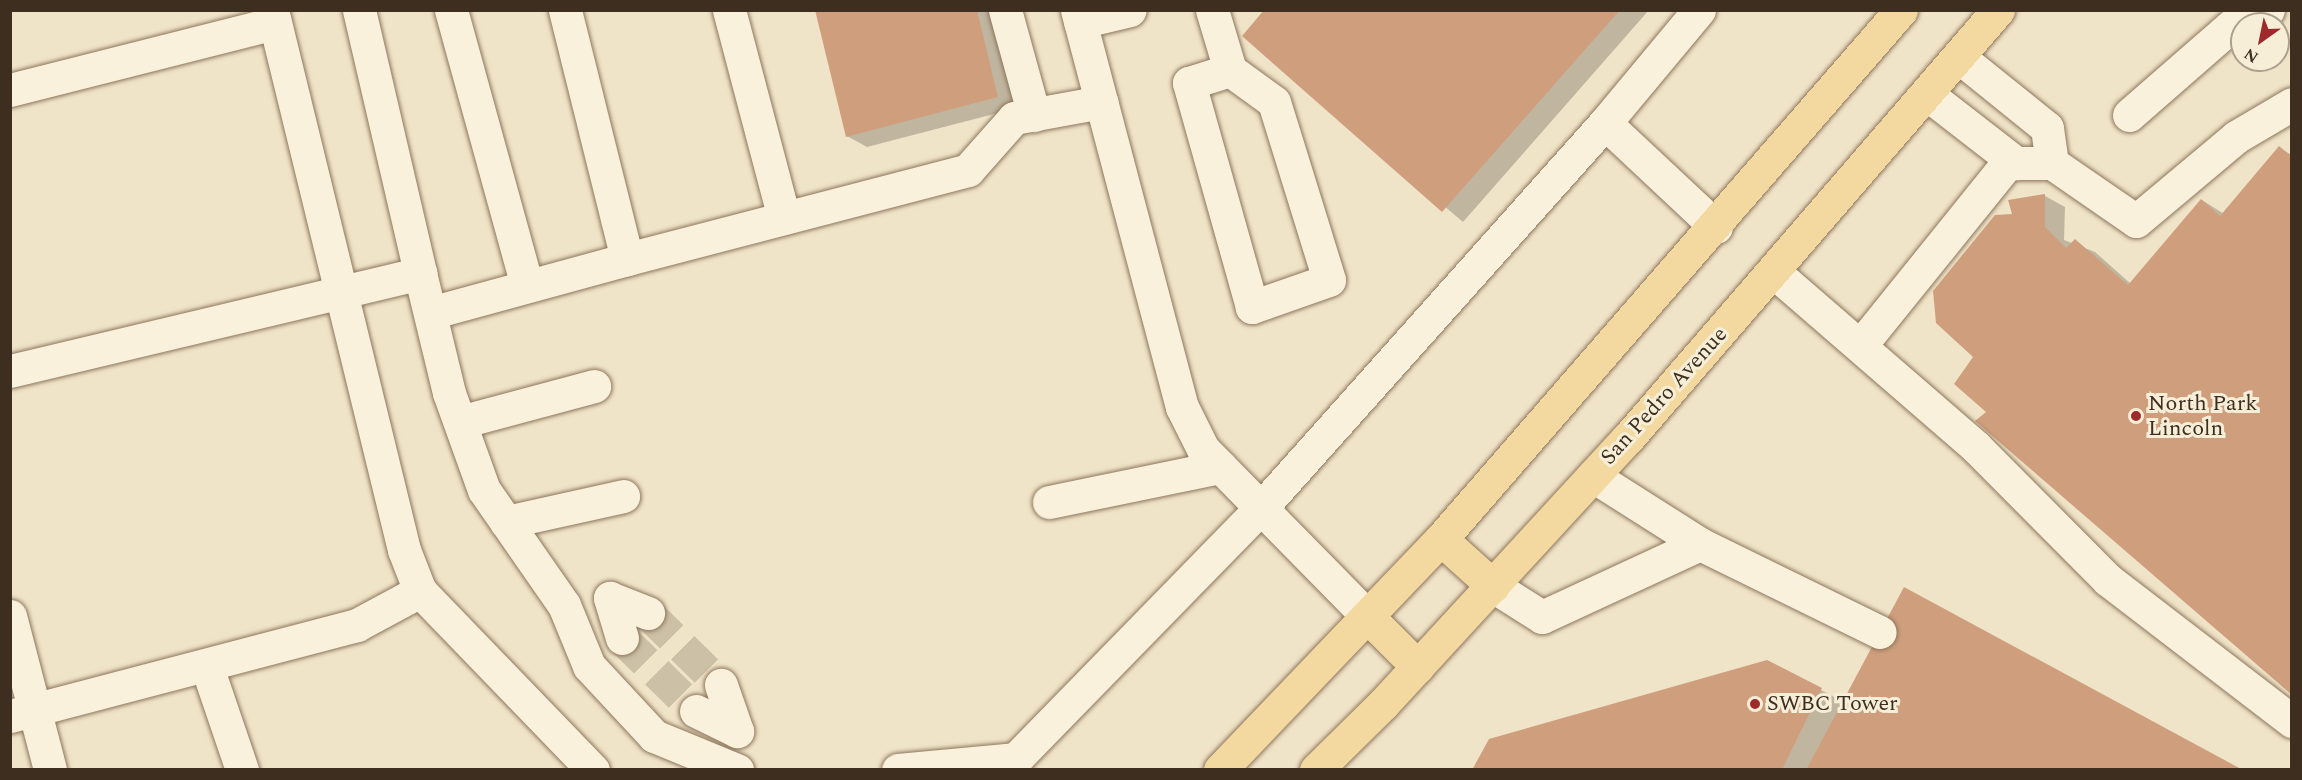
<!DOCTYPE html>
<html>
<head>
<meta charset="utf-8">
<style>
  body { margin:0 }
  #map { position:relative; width:2302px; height:780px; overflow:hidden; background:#f0e4c8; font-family:Spectral,serif }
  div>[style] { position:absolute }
  .shadow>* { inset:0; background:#0003 }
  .building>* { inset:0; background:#cf9f7d }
  .minor-tunnel>* { height:33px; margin-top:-16.5px; transform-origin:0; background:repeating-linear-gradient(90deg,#ccc0a6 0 33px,transparent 0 49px) }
  .roads { filter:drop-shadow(0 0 2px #8d765c) drop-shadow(0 0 2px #8d765c) }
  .minor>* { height:33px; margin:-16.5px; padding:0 16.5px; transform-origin:16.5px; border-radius:16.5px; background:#faf1dc }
  .major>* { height:33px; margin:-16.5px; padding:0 16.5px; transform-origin:16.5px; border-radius:16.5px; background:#f3d9a0 }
  .dots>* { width:16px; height:16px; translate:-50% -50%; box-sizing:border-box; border:3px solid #f7eed8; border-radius:50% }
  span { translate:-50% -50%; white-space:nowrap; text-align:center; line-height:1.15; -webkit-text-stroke:6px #f7eed8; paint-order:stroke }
  .street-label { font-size:22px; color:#3d2e20 }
  .poi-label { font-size:22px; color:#3d2e20 }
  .left { translate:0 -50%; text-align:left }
  .frame { position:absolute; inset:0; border:12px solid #3d2e20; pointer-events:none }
  .north { position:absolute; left:2230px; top:12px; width:60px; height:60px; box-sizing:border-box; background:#f7eed8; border:2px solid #ada18e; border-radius:50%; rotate:213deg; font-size:16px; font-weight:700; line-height:24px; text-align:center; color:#3d2e20 }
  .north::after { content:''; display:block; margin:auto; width:21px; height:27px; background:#9e2a2b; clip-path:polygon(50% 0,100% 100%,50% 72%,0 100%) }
</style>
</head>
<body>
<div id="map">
  <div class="shadow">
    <i style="clip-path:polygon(817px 10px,994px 10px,1017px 108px,867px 147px,847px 136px)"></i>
    <i style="clip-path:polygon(1266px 10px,1649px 10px,1463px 222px,1244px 36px)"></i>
    <i style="clip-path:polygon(2279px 148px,2292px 155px,2292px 693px,1989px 412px,1975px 357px,2013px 216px,2010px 201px,2045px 196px,2065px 207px,2064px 240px,2095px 252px,2131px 284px,2202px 200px,2224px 214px)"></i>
    <i style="clip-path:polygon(1767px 662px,1844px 702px,2240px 770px,1474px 770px,1543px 725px)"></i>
  </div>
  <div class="building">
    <i style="clip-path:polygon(815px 10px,977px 10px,998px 97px,846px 137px)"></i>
    <i style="clip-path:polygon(1264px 10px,1620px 10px,1442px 212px,1242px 36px)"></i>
    <i style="clip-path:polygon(2279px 146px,2292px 157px,2292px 695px,1975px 421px,1986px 412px,1954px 384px,1973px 357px,1936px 323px,1933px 291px,1995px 215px,2012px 214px,2008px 200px,2045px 194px,2045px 227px,2066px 248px,2075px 239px,2128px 285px,2201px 199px,2220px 216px)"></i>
    <i style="clip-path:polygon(1904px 587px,2243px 770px,1806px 770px)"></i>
    <i style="clip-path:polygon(1767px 660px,1822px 688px,1782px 770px,1472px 770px,1489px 739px)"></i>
  </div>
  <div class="minor-tunnel">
    <i style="left:648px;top:613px;width:103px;rotate:44.6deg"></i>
    <i style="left:622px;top:638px;width:104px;rotate:44.6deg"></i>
  </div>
  <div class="roads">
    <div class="minor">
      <i style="left:272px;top:10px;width:556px;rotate:76.26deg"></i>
      <i style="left:404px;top:550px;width:44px;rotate:68.7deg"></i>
      <i style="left:420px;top:591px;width:249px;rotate:46deg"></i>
      <i style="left:359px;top:10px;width:270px;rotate:76.9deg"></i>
      <i style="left:451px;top:10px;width:286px;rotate:74.6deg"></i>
      <i style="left:729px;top:10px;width:215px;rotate:75.2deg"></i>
      <i style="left:1005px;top:10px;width:109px;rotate:74.6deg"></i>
      <i style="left:1077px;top:10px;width:411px;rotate:75.2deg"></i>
      <i style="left:1182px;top:407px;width:47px;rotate:63.4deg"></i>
      <i style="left:1203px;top:449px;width:237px;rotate:45.5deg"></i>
      <i style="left:1212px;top:10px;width:63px;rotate:73.3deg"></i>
      <i style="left:1230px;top:70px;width:54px;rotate:36deg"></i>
      <i style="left:1274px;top:102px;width:186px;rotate:72.8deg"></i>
      <i style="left:1329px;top:280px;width:82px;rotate:160.7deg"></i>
      <i style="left:1252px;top:307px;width:233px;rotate:-105.7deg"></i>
      <i style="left:1189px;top:83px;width:43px;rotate:-17.6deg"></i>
      <i style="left:1699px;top:10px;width:147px;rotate:129.8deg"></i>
      <i style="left:1605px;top:123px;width:152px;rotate:43.1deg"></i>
      <i style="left:1080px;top:22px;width:51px;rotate:-13.5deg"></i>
      <i style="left:1959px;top:57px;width:113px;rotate:38.9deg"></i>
      <i style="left:2047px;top:128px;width:35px;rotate:82deg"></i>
      <i style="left:10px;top:90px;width:273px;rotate:-14.2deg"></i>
      <i style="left:1927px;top:94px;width:113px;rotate:37.8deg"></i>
      <i style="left:2016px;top:163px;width:36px"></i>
      <i style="left:2052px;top:163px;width:102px;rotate:34.6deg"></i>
      <i style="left:2136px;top:221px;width:131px;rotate:-40deg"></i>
      <i style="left:2236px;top:137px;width:65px;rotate:-30.5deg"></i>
      <i style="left:2129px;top:115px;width:147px;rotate:-41.1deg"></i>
      <i style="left:2240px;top:18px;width:29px;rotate:-16deg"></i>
      <i style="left:627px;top:259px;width:352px;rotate:-14.6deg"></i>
      <i style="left:968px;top:170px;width:69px;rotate:-48.5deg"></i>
      <i style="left:1014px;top:118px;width:89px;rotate:-10.3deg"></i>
      <i style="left:1774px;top:272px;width:267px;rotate:40.9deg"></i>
      <i style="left:1976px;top:447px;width:187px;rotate:45.2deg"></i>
      <i style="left:2108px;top:580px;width:232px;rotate:37.5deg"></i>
      <i style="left:430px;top:313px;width:204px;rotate:-15.3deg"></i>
      <i style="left:627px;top:259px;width:257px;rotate:-104deg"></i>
      <i style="left:1860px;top:346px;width:240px;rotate:-51.1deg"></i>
      <i style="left:10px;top:371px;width:422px;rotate:-13.4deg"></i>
      <i style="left:420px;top:273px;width:123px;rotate:76.4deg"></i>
      <i style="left:449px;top:393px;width:103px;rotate:70.2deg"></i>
      <i style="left:484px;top:490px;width:140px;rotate:55.2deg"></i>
      <i style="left:564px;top:605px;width:66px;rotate:67.7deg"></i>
      <i style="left:589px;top:666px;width:96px;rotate:47.1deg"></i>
      <i style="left:654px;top:736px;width:90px;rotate:22.3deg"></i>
      <i style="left:460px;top:422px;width:139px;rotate:-15deg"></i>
      <i style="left:1593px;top:476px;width:127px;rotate:32.4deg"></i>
      <i style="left:1049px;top:502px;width:175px;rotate:-11.6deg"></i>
      <i style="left:506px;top:522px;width:120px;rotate:-12.5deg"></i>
      <i style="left:1493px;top:586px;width:58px;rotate:32.3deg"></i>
      <i style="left:1542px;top:617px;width:174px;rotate:-24.8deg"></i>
      <i style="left:1700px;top:544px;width:200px;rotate:26.1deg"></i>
      <i style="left:10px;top:616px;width:159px;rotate:75.4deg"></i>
      <i style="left:622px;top:638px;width:42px;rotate:-106.7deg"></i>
      <i style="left:610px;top:598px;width:41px;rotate:21.5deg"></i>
      <i style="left:207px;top:667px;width:109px;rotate:71.2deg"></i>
      <i style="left:696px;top:711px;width:46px;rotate:26deg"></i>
      <i style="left:737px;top:731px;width:49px;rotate:-109.2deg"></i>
      <i style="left:10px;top:716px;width:359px;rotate:-14.7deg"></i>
      <i style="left:357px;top:625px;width:72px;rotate:-28.4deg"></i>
      <i style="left:898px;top:770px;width:119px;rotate:-5.3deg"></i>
      <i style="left:1005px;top:770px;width:366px;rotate:-45.7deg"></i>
      <i style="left:1261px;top:508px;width:516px;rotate:-48.22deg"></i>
    </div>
    <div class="major">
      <i style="left:1441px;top:539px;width:70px;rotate:42.1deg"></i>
      <i style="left:1369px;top:618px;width:69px;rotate:45deg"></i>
      <i style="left:1220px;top:770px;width:320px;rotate:-46.3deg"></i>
      <i style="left:1441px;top:539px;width:701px;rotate:-48.99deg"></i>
      <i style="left:1316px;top:770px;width:94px;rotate:-44.6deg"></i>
      <i style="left:1383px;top:704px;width:362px;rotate:-47.4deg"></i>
      <i style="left:1628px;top:438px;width:566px;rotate:-49.16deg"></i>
    </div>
  </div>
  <div class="dots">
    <i style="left:2136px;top:416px;background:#9e2a2b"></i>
    <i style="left:1755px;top:704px;background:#9e2a2b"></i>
  </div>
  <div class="street-label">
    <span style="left:1664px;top:396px;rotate:-48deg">San Pedro Avenue</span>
  </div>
  <div class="poi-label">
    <span class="left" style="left:2148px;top:416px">North Park<br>Lincoln</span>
    <span class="left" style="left:1767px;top:704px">SWBC Tower</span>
  </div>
  <div class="frame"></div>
  <div class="north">N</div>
</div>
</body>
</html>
